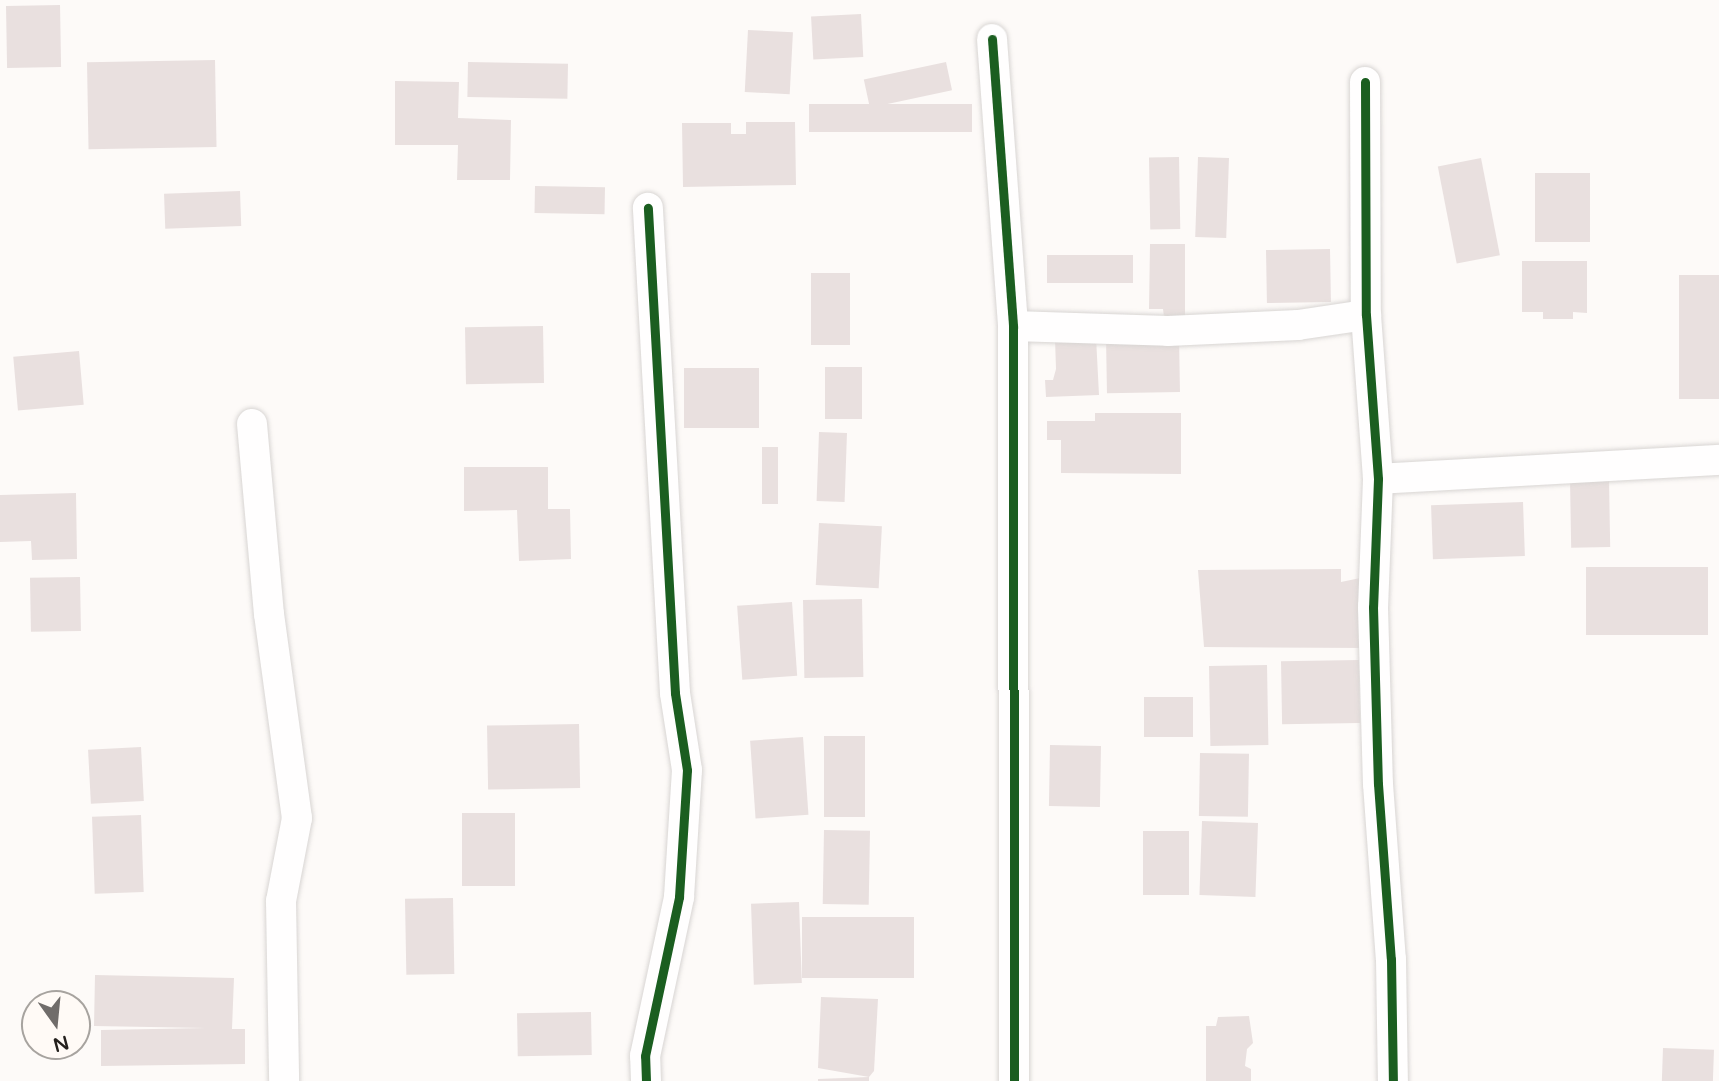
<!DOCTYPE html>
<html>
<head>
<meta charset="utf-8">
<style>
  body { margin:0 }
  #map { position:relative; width:1719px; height:1081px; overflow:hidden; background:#fdfaf8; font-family:"Varela Round",sans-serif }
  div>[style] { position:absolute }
  .building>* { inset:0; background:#e9e0df; transform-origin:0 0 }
  .roads { filter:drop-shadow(0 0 2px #d8d5d3) drop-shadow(0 0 2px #d8d5d3) }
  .street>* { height:30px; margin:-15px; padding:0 15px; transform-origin:15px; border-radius:15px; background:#fffefe }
  .cycleway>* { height:9px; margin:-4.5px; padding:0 4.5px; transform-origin:4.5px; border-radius:4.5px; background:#1b5e20 }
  span { translate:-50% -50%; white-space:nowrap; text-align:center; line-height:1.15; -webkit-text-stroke:7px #fffaf6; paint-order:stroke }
  .north { position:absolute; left:21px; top:990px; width:70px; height:70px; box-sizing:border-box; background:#fffaf6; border:2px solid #a7a39f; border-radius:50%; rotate:165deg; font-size:19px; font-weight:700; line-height:28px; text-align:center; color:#24201d }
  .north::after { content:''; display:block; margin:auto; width:24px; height:32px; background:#706c6a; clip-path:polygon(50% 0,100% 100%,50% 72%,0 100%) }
</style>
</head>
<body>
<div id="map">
  <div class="building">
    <i style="left:60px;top:5px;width:62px;height:54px;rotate:89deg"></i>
    <i style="left:861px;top:14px;width:43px;height:50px;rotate:87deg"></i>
    <i style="left:748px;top:30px;width:45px;height:62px;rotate:3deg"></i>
    <i style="left:215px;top:60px;width:87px;height:128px;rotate:89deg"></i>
    <i style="left:468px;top:62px;width:100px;height:35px;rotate:1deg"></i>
    <i style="left:946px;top:62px;width:29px;height:84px;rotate:78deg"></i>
    <i style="clip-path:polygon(395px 81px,459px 82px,458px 118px,511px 120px,510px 180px,457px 180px,458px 145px,395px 145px)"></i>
    <i style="left:972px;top:104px;width:28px;height:163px;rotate:90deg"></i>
    <i style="clip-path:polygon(746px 122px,795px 122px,796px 185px,683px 187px,682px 123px,731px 123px,731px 134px,746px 134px)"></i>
    <i style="left:1179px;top:157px;width:72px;height:30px;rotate:89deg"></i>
    <i style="left:1198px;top:157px;width:31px;height:80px;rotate:2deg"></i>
    <i style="left:1481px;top:158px;width:99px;height:44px;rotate:79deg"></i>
    <i style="left:1535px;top:173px;width:55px;height:69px"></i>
    <i style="left:535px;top:186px;width:70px;height:27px;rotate:1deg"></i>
    <i style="left:240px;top:191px;width:35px;height:76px;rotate:88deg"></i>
    <i style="clip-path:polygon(1150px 244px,1185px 244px,1185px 317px,1164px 317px,1163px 309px,1149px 309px)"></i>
    <i style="left:1330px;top:249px;width:53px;height:64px;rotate:89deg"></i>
    <i style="left:1133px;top:255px;width:28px;height:86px;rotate:90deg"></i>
    <i style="clip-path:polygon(1522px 261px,1587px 261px,1587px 313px,1573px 312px,1573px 319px,1543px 319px,1543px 312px,1522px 312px)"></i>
    <i style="left:811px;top:273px;width:39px;height:72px"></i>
    <i style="left:1679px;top:275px;width:40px;height:124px"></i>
    <i style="left:543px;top:326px;width:57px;height:78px;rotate:89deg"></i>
    <i style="left:1179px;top:336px;width:56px;height:73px;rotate:89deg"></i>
    <i style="clip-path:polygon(1096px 337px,1099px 395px,1046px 397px,1045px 380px,1053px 380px,1056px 369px,1055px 339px)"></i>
    <i style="left:79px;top:351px;width:54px;height:66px;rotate:85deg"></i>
    <i style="left:825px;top:367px;width:37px;height:52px"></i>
    <i style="left:684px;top:368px;width:75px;height:60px"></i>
    <i style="clip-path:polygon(1095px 413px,1181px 413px,1181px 474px,1061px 473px,1061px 440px,1047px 440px,1047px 421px,1095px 421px)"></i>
    <i style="left:819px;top:432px;width:28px;height:69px;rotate:2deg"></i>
    <i style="left:762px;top:447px;width:16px;height:57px"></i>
    <i style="clip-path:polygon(464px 467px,548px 467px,548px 509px,570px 509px,571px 559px,519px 561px,517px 510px,464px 511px)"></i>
    <i style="left:1609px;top:479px;width:68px;height:39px;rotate:89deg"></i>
    <i style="clip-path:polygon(76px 493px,77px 559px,32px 560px,31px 541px,0 542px,0 495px)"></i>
    <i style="left:1523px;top:502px;width:54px;height:92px;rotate:88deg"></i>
    <i style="left:819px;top:523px;width:63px;height:62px;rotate:3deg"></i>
    <i style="left:1586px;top:567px;width:122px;height:68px"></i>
    <i style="clip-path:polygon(1341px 569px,1341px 582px,1365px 577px,1366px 648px,1204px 647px,1198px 570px)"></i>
    <i style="left:80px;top:577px;width:54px;height:50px;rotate:89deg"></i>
    <i style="left:862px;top:599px;width:78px;height:59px;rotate:89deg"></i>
    <i style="left:792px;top:602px;width:74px;height:55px;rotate:86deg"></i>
    <i style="left:1359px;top:660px;width:63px;height:78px;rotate:89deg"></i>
    <i style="left:1267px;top:665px;width:80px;height:58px;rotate:89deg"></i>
    <i style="left:1144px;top:697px;width:49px;height:40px"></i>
    <i style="left:579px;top:724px;width:64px;height:92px;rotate:89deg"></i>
    <i style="left:824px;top:736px;width:41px;height:81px"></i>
    <i style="left:803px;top:737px;width:78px;height:53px;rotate:86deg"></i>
    <i style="left:1050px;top:745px;width:51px;height:61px;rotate:1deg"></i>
    <i style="left:141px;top:747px;width:54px;height:53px;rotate:87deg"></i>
    <i style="left:1200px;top:753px;width:49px;height:63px;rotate:1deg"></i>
    <i style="left:462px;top:813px;width:53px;height:73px"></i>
    <i style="left:141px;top:815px;width:77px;height:49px;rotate:88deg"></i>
    <i style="left:1258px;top:823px;width:74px;height:56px;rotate:92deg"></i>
    <i style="left:824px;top:830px;width:46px;height:74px;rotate:1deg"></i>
    <i style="left:1189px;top:831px;width:64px;height:46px;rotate:90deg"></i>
    <i style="left:453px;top:898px;width:76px;height:48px;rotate:89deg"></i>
    <i style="left:799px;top:902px;width:81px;height:48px;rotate:88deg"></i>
    <i style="left:914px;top:917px;width:61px;height:112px;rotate:90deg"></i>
    <i style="clip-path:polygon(95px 975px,234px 978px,232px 1029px,245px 1029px,245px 1064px,101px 1066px,101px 1030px,206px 1028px,94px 1026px)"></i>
    <i style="clip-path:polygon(821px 997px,878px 999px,874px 1071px,869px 1077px,818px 1068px)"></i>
    <i style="left:591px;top:1012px;width:43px;height:74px;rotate:89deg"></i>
    <i style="clip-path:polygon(1249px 1016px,1253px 1043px,1247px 1049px,1245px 1066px,1251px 1069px,1251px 1081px,1206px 1081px,1206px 1026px,1216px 1026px,1218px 1017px)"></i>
    <i style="left:1663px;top:1048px;width:51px;height:33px;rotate:2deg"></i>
    <i style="clip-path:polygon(869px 1077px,869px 1081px,818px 1081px,818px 1079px)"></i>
  </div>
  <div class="roads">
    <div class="street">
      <i style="left:992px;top:39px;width:288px;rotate:85.8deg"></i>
      <i style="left:1013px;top:326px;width:755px;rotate:89.92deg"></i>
      <i style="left:1365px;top:82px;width:233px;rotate:89.8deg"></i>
      <i style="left:1366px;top:315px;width:164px;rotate:85.8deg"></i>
      <i style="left:1378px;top:479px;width:128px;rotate:92.2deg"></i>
      <i style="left:1373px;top:607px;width:177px;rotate:88.4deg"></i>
      <i style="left:1378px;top:784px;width:175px;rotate:85.8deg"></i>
      <i style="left:1391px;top:959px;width:122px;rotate:89.1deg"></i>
      <i style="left:1013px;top:326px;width:155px;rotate:1.8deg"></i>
      <i style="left:1168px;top:331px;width:130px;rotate:-2.6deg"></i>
      <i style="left:1298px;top:325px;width:69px;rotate:-8.4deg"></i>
      <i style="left:252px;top:424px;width:191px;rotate:84.9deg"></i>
      <i style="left:269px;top:614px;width:206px;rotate:82.2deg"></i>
      <i style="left:297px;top:818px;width:85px;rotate:100.9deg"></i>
      <i style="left:281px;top:901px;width:180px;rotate:89deg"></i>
      <i style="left:1378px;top:479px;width:342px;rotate:-3.2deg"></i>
      <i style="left:646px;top:1081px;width:25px;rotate:-92deg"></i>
      <i style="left:645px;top:1056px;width:163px;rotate:-77.9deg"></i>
      <i style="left:679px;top:897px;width:127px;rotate:-86.4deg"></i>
      <i style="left:687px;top:770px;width:78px;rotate:-98.9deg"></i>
      <i style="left:675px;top:693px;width:486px;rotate:-93.2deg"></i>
    </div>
  </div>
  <div class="cycleway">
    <i style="left:992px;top:39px;width:288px;rotate:85.8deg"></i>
    <i style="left:1013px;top:326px;width:755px;rotate:89.92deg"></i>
    <i style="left:1365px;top:82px;width:233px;rotate:89.8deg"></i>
    <i style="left:1366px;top:315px;width:164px;rotate:85.8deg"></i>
    <i style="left:1378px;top:479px;width:128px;rotate:92.2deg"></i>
    <i style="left:1373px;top:607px;width:177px;rotate:88.4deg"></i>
    <i style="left:1378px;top:784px;width:175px;rotate:85.8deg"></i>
    <i style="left:1391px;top:959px;width:122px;rotate:89.1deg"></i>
    <i style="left:646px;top:1081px;width:25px;rotate:-92deg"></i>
    <i style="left:645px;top:1056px;width:163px;rotate:-77.9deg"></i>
    <i style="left:679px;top:897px;width:127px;rotate:-86.4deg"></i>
    <i style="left:687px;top:770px;width:78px;rotate:-98.9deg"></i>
    <i style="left:675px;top:693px;width:486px;rotate:-93.2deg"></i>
  </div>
  <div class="north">N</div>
</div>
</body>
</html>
